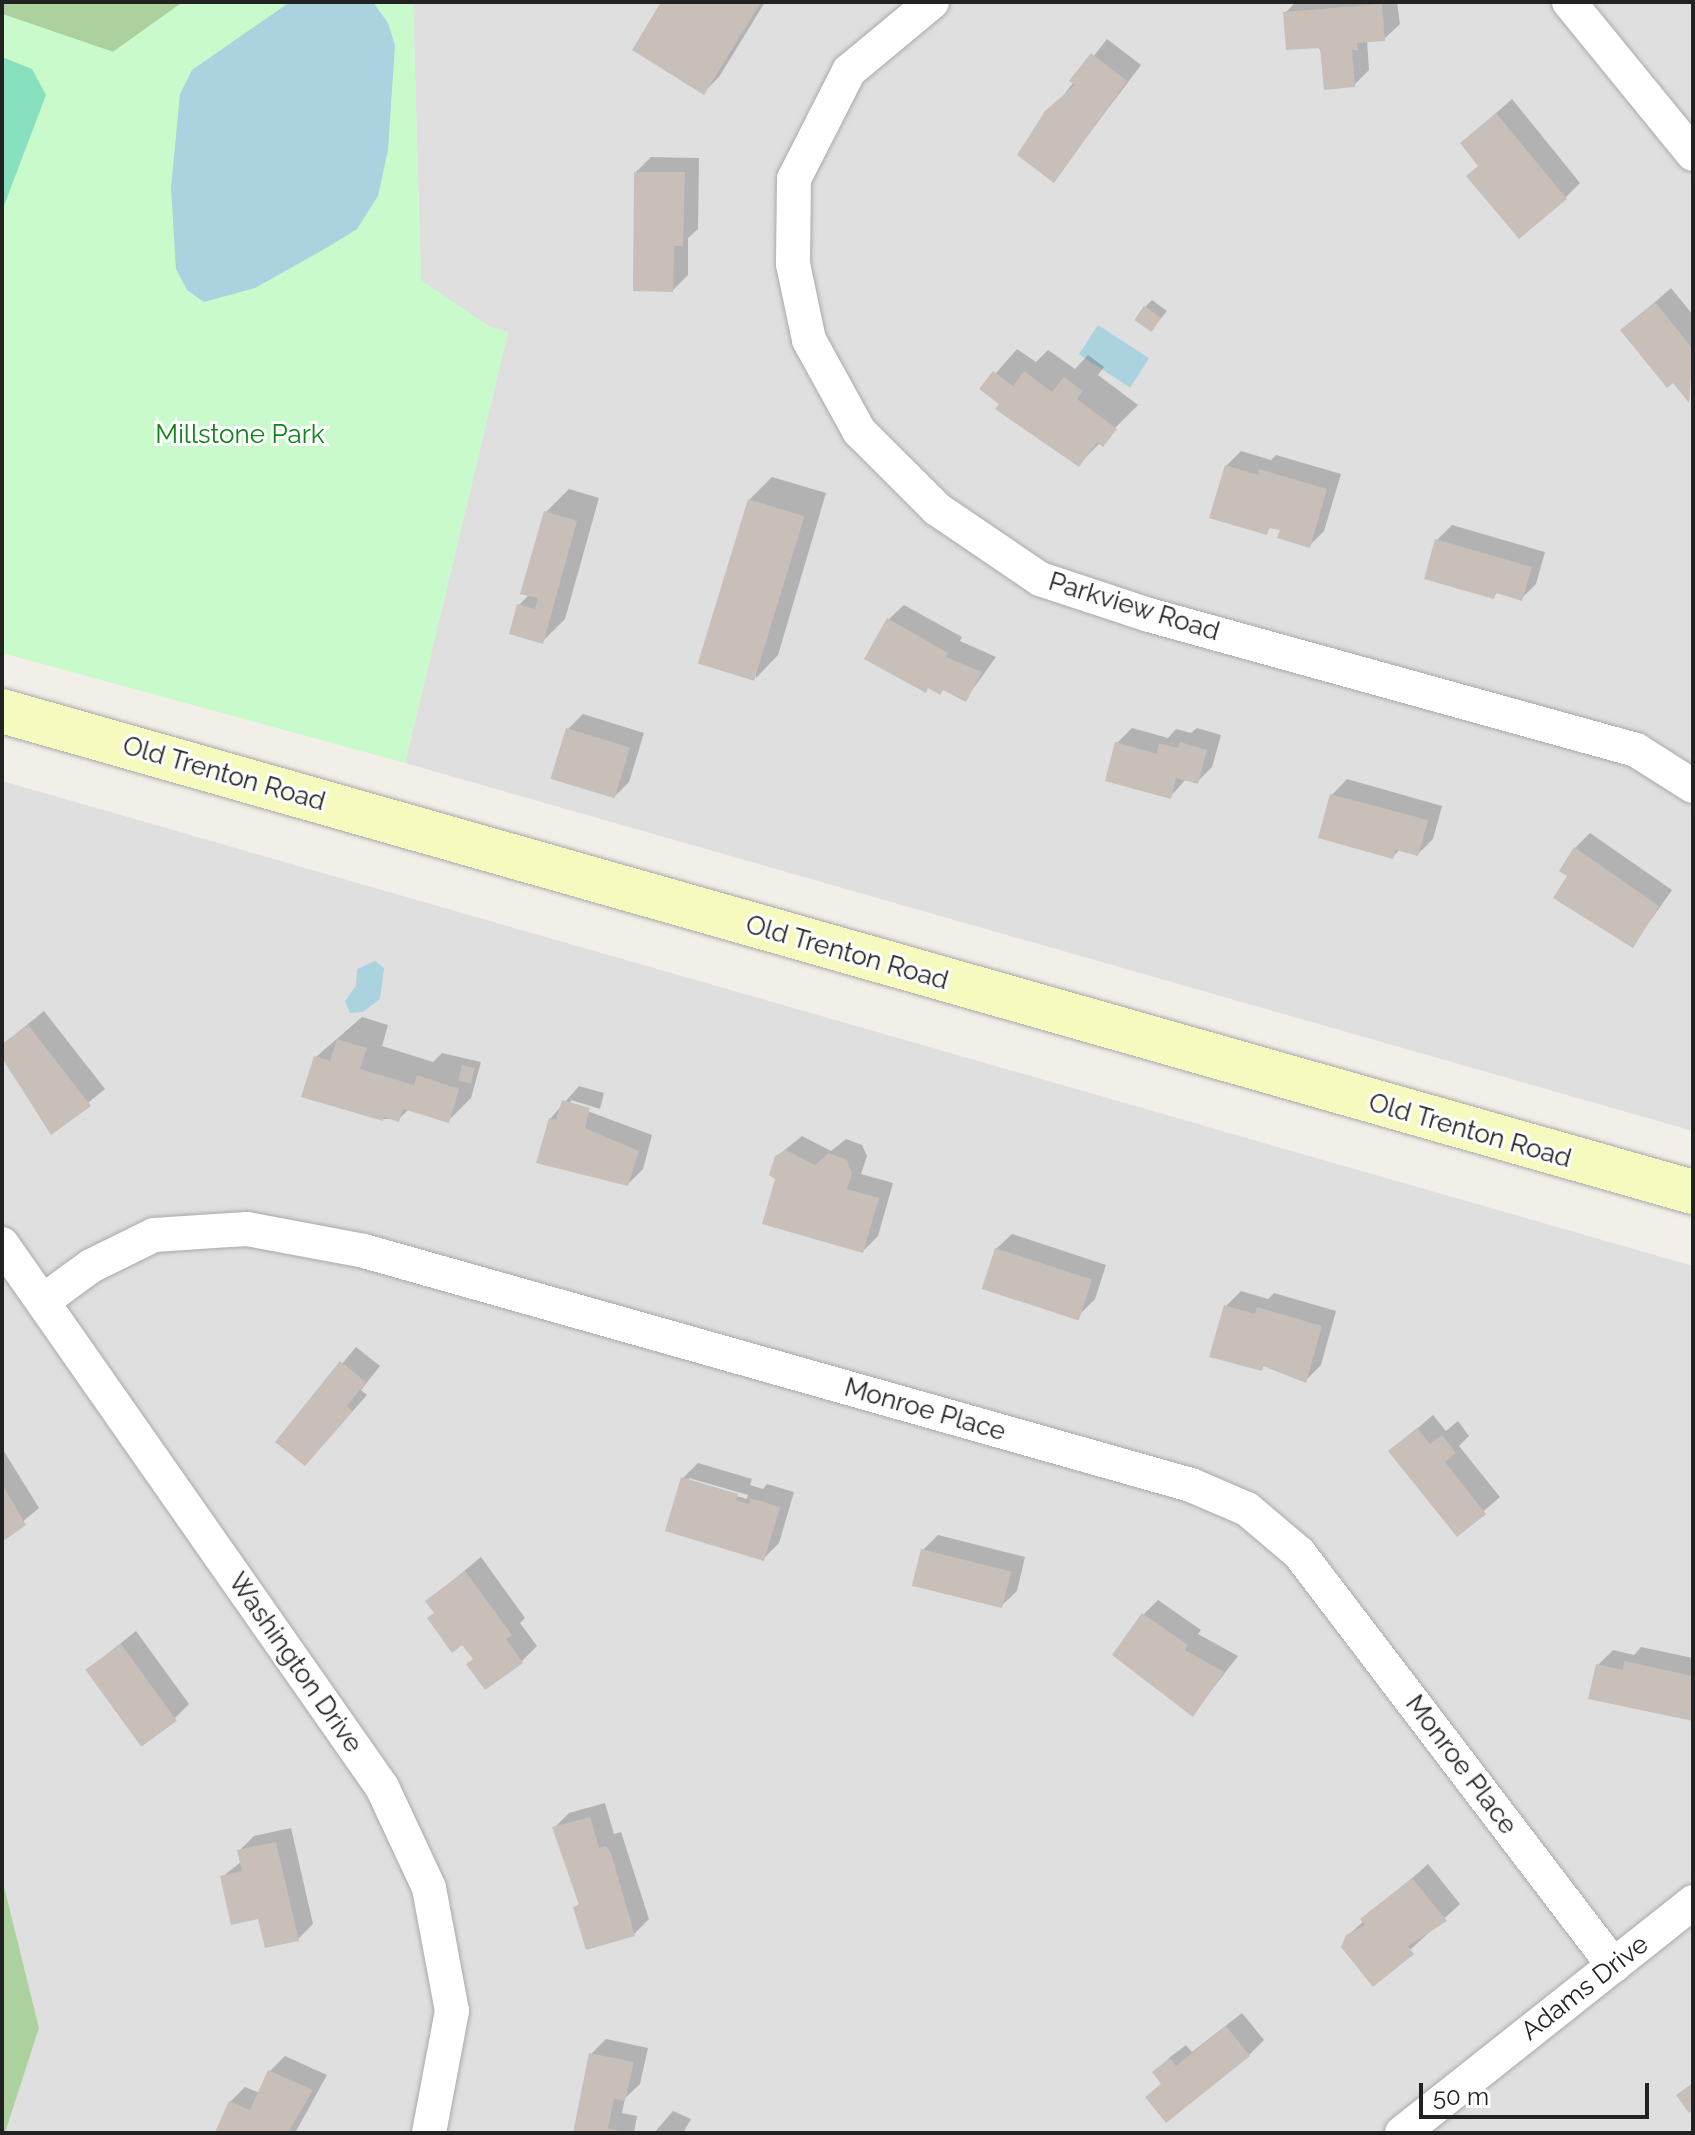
<!DOCTYPE html>
<html>
<head>
<meta charset="utf-8">
<style>
  body { margin:0 }
  #map { position:relative; width:1695px; height:2135px; overflow:hidden; background:#f2efe9; font-family:Raleway,sans-serif }
  div>[style] { position:absolute }
  .residential>* { inset:0; background:#e0dfdf }
  .forest>* { inset:0; background:#add19e }
  .park>* { inset:0; background:#c8facc }
  .pitch>* { inset:0; background:#88e0be }
  .water>* { inset:0; background:#aad3df; transform-origin:0 0 }
  .shadow>* { inset:0; background:#0003 }
  .building>* { inset:0; background:#c7bfb8; transform-origin:0 0 }
  .roads { filter:drop-shadow(0 0 2px #a9a9a9) drop-shadow(0 0 2px #a9a9a9) }
  .minor>* { height:34px; margin:-17px; padding:0 17px; transform-origin:17px; border-radius:17px; background:#fff }
  .secondary>* { height:44px; margin:-22px; padding:0 22px; transform-origin:22px; border-radius:22px; background:#f7fabf }
  span { translate:-50% -50%; white-space:nowrap; text-align:center; line-height:1.15; -webkit-text-stroke:6px #fff; paint-order:stroke }
  .park-label { font-size:26px; color:#0c8416 }
  .street-label { font-size:26px; color:#222 }
  .frame { position:absolute; inset:0; border:4px solid #222; pointer-events:none }
  .scale { position:absolute; left:1419px; top:2083px; width:230px; height:36px; box-sizing:border-box; border:4px solid #222; border-top:0; padding-left:10px; font-size:24px; line-height:28px; white-space:nowrap; color:#222; -webkit-text-stroke:6px #fff; paint-order:stroke }
</style>
</head>
<body>
<div id="map">
  <div class="residential">
    <i style="clip-path:polygon(413px 2px,1693px 2px,1693px 1131px,405px 763px,508px 332px,490px 327px,421px 281px)"></i>
    <i style="clip-path:polygon(2px 781px,1693px 1266px,1693px 2133px,5px 2133px,39px 2028px,2px 1878px)"></i>
  </div>
  <div class="forest">
    <i style="clip-path:polygon(2px 2px,183px 2px,113px 52px,2px 14px)"></i>
    <i style="clip-path:polygon(2px 1878px,39px 2028px,5px 2133px,2px 2133px)"></i>
  </div>
  <div class="park">
    <i style="clip-path:polygon(183px 2px,413px 2px,421px 280px,490px 327px,508px 332px,405px 763px,2px 653px,2px 14px,113px 52px)"></i>
  </div>
  <div class="pitch">
    <i style="clip-path:polygon(2px 57px,32px 69px,46px 95px,2px 211px)"></i>
  </div>
  <div class="water">
    <i style="clip-path:polygon(290px 2px,373px 2px,388px 23px,395px 45px,388px 150px,378px 196px,357px 229px,328px 247px,255px 288px,204px 302px,187px 290px,176px 269px,171px 188px,180px 94px,192px 70px)"></i>
    <i style="left:1098px;top:325px;width:61px;height:35px;rotate:33deg"></i>
    <i style="clip-path:polygon(375px 961px,384px 968px,380px 999px,363px 1012px,350px 1013px,345px 1001px,356px 986px,357px 969px)"></i>
  </div>
  <div class="shadow">
    <i style="clip-path:polygon(664px 2px,765px 2px,719px 77px,704px 92px)"></i>
    <i style="clip-path:polygon(1296px 2px,1397px 2px,1400px 24px,1384px 39px,1367px 40px,1369px 70px,1354px 85px,1285px 13px)"></i>
    <i style="clip-path:polygon(1107px 39px,1141px 65px,1054px 180px,1063px 96px)"></i>
    <i style="clip-path:polygon(1512px 99px,1580px 183px,1565px 198px,1480px 165px,1462px 143px)"></i>
    <i style="clip-path:polygon(651px 157px,699px 158px,698px 229px,688px 238px,688px 275px,673px 290px,636px 172px)"></i>
    <i style="clip-path:polygon(1671px 288px,1693px 315px,1689px 400px,1623px 330px)"></i>
    <i style="clip-path:polygon(1152px 300px,1167px 311px,1151px 330px,1145px 307px)"></i>
    <i style="clip-path:polygon(1017px 349px,1036px 362px,1048px 350px,1075px 369px,1088px 355px,1104px 367px,1098px 375px,1138px 405px,1079px 464px,982px 389px)"></i>
    <i style="clip-path:polygon(1241px 451px,1271px 460px,1276px 455px,1341px 474px,1324px 531px,1309px 546px,1282px 529px,1272px 526px,1266px 532px,1226px 466px)"></i>
    <i style="clip-path:polygon(772px 477px,826px 493px,778px 655px,756px 678px,749px 500px)"></i>
    <i style="clip-path:polygon(569px 489px,599px 498px,565px 619px,542px 642px,519px 605px,530px 594px,546px 512px)"></i>
    <i style="clip-path:polygon(1452px 525px,1545px 552px,1536px 584px,1521px 599px,1498px 592px,1493px 597px,1437px 540px)"></i>
    <i style="clip-path:polygon(904px 605px,962px 637px,960px 641px,996px 657px,965px 700px,944px 688px,888px 620px)"></i>
    <i style="clip-path:polygon(583px 714px,644px 733px,629px 782px,614px 797px,568px 729px)"></i>
    <i style="clip-path:polygon(1132px 728px,1168px 738px,1176px 729px,1191px 733px,1197px 728px,1221px 735px,1212px 767px,1197px 782px,1186px 779px,1170px 797px,1117px 743px)"></i>
    <i style="clip-path:polygon(1347px 779px,1442px 806px,1433px 839px,1418px 854px,1400px 849px,1393px 857px,1332px 795px)"></i>
    <i style="clip-path:polygon(1590px 833px,1672px 890px,1633px 945px,1569px 875px,1575px 848px)"></i>
    <i style="clip-path:polygon(44px 1011px,105px 1089px,52px 1132px,2px 1055px,2px 1045px)"></i>
    <i style="clip-path:polygon(362px 1017px,388px 1025px,382px 1046px,433px 1062px,442px 1053px,481px 1062px,471px 1098px,448px 1121px,410px 1108px,399px 1119px,383px 1119px,304px 1096px,316px 1057px)"></i>
    <i style="clip-path:polygon(579px 1086px,604px 1093px,600px 1109px,571px 1100px,571px 1105px,652px 1135px,643px 1169px,628px 1184px,550px 1119px)"></i>
    <i style="clip-path:polygon(802px 1136px,831px 1151px,846px 1139px,862px 1145px,867px 1156px,861px 1174px,893px 1183px,878px 1236px,863px 1251px,777px 1178px,776px 1157px)"></i>
    <i style="clip-path:polygon(1012px 1234px,1106px 1265px,1095px 1299px,1080px 1314px,996px 1249px)"></i>
    <i style="clip-path:polygon(1241px 1291px,1268px 1299px,1274px 1293px,1336px 1311px,1321px 1365px,1306px 1380px,1265px 1365px,1261px 1369px,1226px 1306px)"></i>
    <i style="clip-path:polygon(356px 1347px,380px 1366px,361px 1390px,367px 1395px,320px 1448px,278px 1441px)"></i>
    <i style="clip-path:polygon(1433px 1415px,1446px 1431px,1458px 1421px,1469px 1436px,1459px 1446px,1500px 1497px,1457px 1534px,1391px 1451px)"></i>
    <i style="clip-path:polygon(2px 1448px,39px 1508px,2px 1539px)"></i>
    <i style="clip-path:polygon(evenodd,698px 1463px,752px 1479px,750px 1485px,763px 1489px,767px 1484px,794px 1492px,779px 1543px,764px 1558px,683px 1478px,698px 1463px,689px 1478px,748px 1495px,747px 1499px,689px 1482px,689px 1478px)"></i>
    <i style="clip-path:polygon(938px 1535px,1025px 1557px,1017px 1591px,1001px 1606px,923px 1550px)"></i>
    <i style="clip-path:polygon(481px 1557px,525px 1618px,520px 1623px,537px 1646px,522px 1661px,475px 1659px,428px 1601px)"></i>
    <i style="clip-path:polygon(1158px 1600px,1201px 1630px,1198px 1634px,1238px 1656px,1193px 1714px,1143px 1615px)"></i>
    <i style="clip-path:polygon(136px 1631px,189px 1704px,174px 1719px,87px 1670px)"></i>
    <i style="clip-path:polygon(1641px 1647px,1693px 1658px,1693px 1719px,1598px 1665px,1613px 1650px,1634px 1655px)"></i>
    <i style="clip-path:polygon(605px 1803px,614px 1834px,621px 1832px,649px 1919px,634px 1934px,576px 1907px,581px 1902px,554px 1828px,569px 1813px)"></i>
    <i style="clip-path:polygon(291px 1828px,313px 1924px,298px 1939px,260px 1917px,222px 1877px,242px 1861px,239px 1851px,254px 1836px)"></i>
    <i style="clip-path:polygon(1428px 1864px,1460px 1904px,1373px 1984px,1347px 1936px)"></i>
    <i style="clip-path:polygon(1242px 2013px,1264px 2040px,1249px 2055px,1148px 2097px,1163px 2082px,1155px 2072px,1170px 2057px,1186px 2045px,1192px 2052px)"></i>
    <i style="clip-path:polygon(606px 2039px,648px 2048px,640px 2084px,625px 2098px,622px 2113px,637px 2116px,634px 2133px,575px 2133px,591px 2054px)"></i>
    <i style="clip-path:polygon(285px 2056px,327px 2075px,295px 2133px,218px 2131px,230px 2102px,245px 2087px,260px 2093px,270px 2071px)"></i>
    <i style="clip-path:polygon(673px 2111px,691px 2119px,683px 2133px,654px 2133px)"></i>
  </div>
  <div class="building">
    <i style="clip-path:polygon(661px 2px,761px 2px,704px 95px,632px 50px)"></i>
    <i style="clip-path:polygon(1382px 4px,1385px 41px,1357px 43px,1358px 50px,1352px 50px,1355px 87px,1324px 90px,1320px 48px,1286px 50px,1283px 12px)"></i>
    <i style="clip-path:polygon(1091px 53px,1127px 81px,1054px 183px,1017px 155px,1045px 111px,1075px 85px,1069px 81px)"></i>
    <i style="clip-path:polygon(1496px 113px,1567px 199px,1519px 239px,1466px 176px,1478px 166px,1460px 143px)"></i>
    <i style="clip-path:polygon(634px 172px,685px 172px,683px 246px,674px 246px,673px 292px,633px 291px)"></i>
    <i style="clip-path:polygon(1655px 302px,1693px 349px,1689px 403px,1673px 383px,1667px 388px,1620px 330px)"></i>
    <i style="left:1144px;top:306px;width:21px;height:17px;rotate:35deg"></i>
    <i style="clip-path:polygon(993px 371px,1013px 386px,1024px 371px,1052px 392px,1064px 377px,1083px 391px,1077px 399px,1117px 429px,1103px 447px,1097px 442px,1079px 467px,995px 409px,999px 404px,979px 389px)"></i>
    <i style="clip-path:polygon(1225px 465px,1258px 475px,1259px 469px,1327px 489px,1310px 548px,1277px 538px,1280px 530px,1269px 528px,1267px 535px,1209px 518px)"></i>
    <i style="left:748px;top:499px;width:59px;height:172px;rotate:17deg"></i>
    <i style="clip-path:polygon(544px 511px,577px 521px,543px 644px,509px 634px,517px 604px,535px 609px,538px 598px,520px 594px)"></i>
    <i style="clip-path:polygon(1435px 539px,1532px 567px,1522px 601px,1496px 593px,1494px 599px,1424px 579px)"></i>
    <i style="clip-path:polygon(887px 618px,948px 653px,946px 657px,982px 672px,966px 702px,943px 690px,940px 695px,928px 688px,926px 693px,864px 659px)"></i>
    <i style="left:566px;top:728px;width:67px;height:53px;rotate:17deg"></i>
    <i style="clip-path:polygon(1115px 742px,1157px 754px,1159px 743px,1178px 748px,1180px 742px,1207px 750px,1198px 784px,1176px 778px,1171px 799px,1105px 781px)"></i>
    <i style="clip-path:polygon(1330px 794px,1428px 820px,1418px 856px,1396px 850px,1393px 859px,1318px 838px)"></i>
    <i style="clip-path:polygon(1574px 847px,1659px 906px,1633px 948px,1553px 898px,1567px 876px,1559px 871px)"></i>
    <i style="clip-path:polygon(28px 1025px,91px 1106px,51px 1135px,2px 1058px,2px 1044px)"></i>
    <i style="clip-path:polygon(337px 1039px,367px 1048px,360px 1069px,414px 1085px,417px 1075px,459px 1089px,449px 1123px,403px 1109px,399px 1122px,384px 1117px,383px 1121px,301px 1097px,314px 1056px,330px 1061px)"></i>
    <i style="left:462px;top:1065px;width:13px;height:16px;rotate:13deg"></i>
    <i style="clip-path:polygon(562px 1100px,590px 1108px,585px 1128px,639px 1151px,628px 1186px,536px 1163px,549px 1118px,556px 1120px)"></i>
    <i style="clip-path:polygon(786px 1150px,815px 1165px,829px 1153px,847px 1160px,852px 1173px,847px 1189px,879px 1198px,863px 1253px,762px 1224px,775px 1179px,769px 1175px,775px 1156px)"></i>
    <i style="left:995px;top:1248px;width:102px;height:43px;rotate:18deg"></i>
    <i style="clip-path:polygon(1224px 1305px,1255px 1314px,1257px 1307px,1322px 1326px,1306px 1383px,1263px 1366px,1262px 1371px,1209px 1357px)"></i>
    <i style="clip-path:polygon(340px 1361px,366px 1382px,347px 1406px,353px 1411px,305px 1466px,275px 1442px)"></i>
    <i style="clip-path:polygon(1417px 1428px,1430px 1444px,1442px 1435px,1456px 1453px,1445px 1462px,1486px 1514px,1457px 1537px,1388px 1451px)"></i>
    <i style="clip-path:polygon(681px 1477px,738px 1494px,736px 1500px,749px 1504px,750px 1498px,780px 1507px,764px 1561px,665px 1531px)"></i>
    <i style="clip-path:polygon(2px 1484px,26px 1525px,2px 1542px)"></i>
    <i style="left:921px;top:1549px;width:93px;height:38px;rotate:14deg"></i>
    <i style="clip-path:polygon(465px 1571px,512px 1635px,506px 1639px,523px 1663px,485px 1690px,466px 1664px,473px 1659px,462px 1645px,452px 1653px,427px 1618px,434px 1613px,425px 1601px)"></i>
    <i style="clip-path:polygon(1142px 1613px,1188px 1645px,1185px 1650px,1224px 1672px,1193px 1717px,1112px 1655px)"></i>
    <i style="left:121px;top:1644px;width:95px;height:44px;rotate:54deg"></i>
    <i style="clip-path:polygon(1624px 1661px,1693px 1676px,1693px 1721px,1588px 1699px,1596px 1664px,1623px 1670px)"></i>
    <i style="clip-path:polygon(590px 1817px,599px 1848px,606px 1846px,611px 1853px,635px 1936px,586px 1950px,573px 1907px,579px 1905px,552px 1827px)"></i>
    <i style="clip-path:polygon(276px 1842px,299px 1941px,265px 1948px,258px 1919px,231px 1925px,220px 1876px,242px 1871px,237px 1850px)"></i>
    <i style="clip-path:polygon(1412px 1878px,1447px 1921px,1408px 1946px,1414px 1954px,1373px 1987px,1341px 1947px,1346px 1935px,1365px 1925px,1360px 1919px)"></i>
    <i style="clip-path:polygon(1226px 2026px,1250px 2056px,1166px 2123px,1145px 2097px,1161px 2084px,1152px 2072px,1170px 2058px,1176px 2066px)"></i>
    <i style="clip-path:polygon(589px 2053px,634px 2062px,625px 2101px,614px 2099px,608px 2128px,626px 2133px,573px 2133px)"></i>
    <i style="clip-path:polygon(268px 2070px,313px 2090px,288px 2133px,215px 2132px,229px 2101px,250px 2110px)"></i>
    <i style="clip-path:polygon(1693px 2083px,1693px 2110px,1689px 2113px,1676px 2095px)"></i>
  </div>
  <div class="roads">
    <div class="minor">
      <i style="left:932px;top:2px;width:108px;rotate:140.3deg"></i>
      <i style="left:849px;top:71px;width:121px;rotate:117deg"></i>
      <i style="left:794px;top:179px;width:85px;rotate:90.7deg"></i>
      <i style="left:793px;top:264px;width:78px;rotate:78.1deg"></i>
      <i style="left:809px;top:340px;width:104px;rotate:61.2deg"></i>
      <i style="left:859px;top:431px;width:110px;rotate:45deg"></i>
      <i style="left:937px;top:509px;width:125px;rotate:34.2deg"></i>
      <i style="left:1040px;top:579px;width:115px;rotate:18.3deg"></i>
      <i style="left:1149px;top:615px;width:505px;rotate:15.49deg"></i>
      <i style="left:1636px;top:750px;width:67px;rotate:32.3deg"></i>
      <i style="left:1569px;top:2px;width:196px;rotate:50.8deg"></i>
      <i style="left:2px;top:1244px;width:663px;rotate:55.02deg"></i>
      <i style="left:382px;top:1787px;width:111px;rotate:65deg"></i>
      <i style="left:429px;top:1888px;width:125px;rotate:79.4deg"></i>
      <i style="left:452px;top:2011px;width:124px;rotate:100.7deg"></i>
      <i style="left:43px;top:1301px;width:59px;rotate:-36.1deg"></i>
      <i style="left:91px;top:1266px;width:70px;rotate:-26.2deg"></i>
      <i style="left:154px;top:1235px;width:93px;rotate:-3.7deg"></i>
      <i style="left:247px;top:1229px;width:119px;rotate:10.6deg"></i>
      <i style="left:364px;top:1251px;width:859px;rotate:15.8deg"></i>
      <i style="left:1191px;top:1485px;width:61px;rotate:23.2deg"></i>
      <i style="left:1247px;top:1509px;width:68px;rotate:40.2deg"></i>
      <i style="left:1299px;top:1553px;width:519px;rotate:52.67deg"></i>
      <i style="left:1402px;top:2133px;width:372px;rotate:-38.4deg"></i>
    </div>
    <div class="secondary">
      <i style="left:2px;top:711px;width:1758px;rotate:15.88deg"></i>
    </div>
  </div>
  <div class="park-label">
    <span style="left:240px;top:435px">Millstone Park</span>
  </div>
  <div class="street-label">
    <span style="left:1134px;top:607px;rotate:17deg">Parkview Road</span>
    <span style="left:224px;top:774px;rotate:16deg">Old Trenton Road</span>
    <span style="left:847px;top:953px;rotate:16deg">Old Trenton Road</span>
    <span style="left:1470px;top:1131px;rotate:16deg">Old Trenton Road</span>
    <span style="left:925px;top:1410px;rotate:16deg">Monroe Place</span>
    <span style="left:295px;top:1663px;rotate:55deg">Washington Drive</span>
    <span style="left:1461px;top:1765px;rotate:53deg">Monroe Place</span>
    <span style="left:1585px;top:1988px;rotate:-38deg">Adams Drive</span>
  </div>
  <div class="frame"></div>
  <div class="scale">50 m</div>
</div>
</body>
</html>
